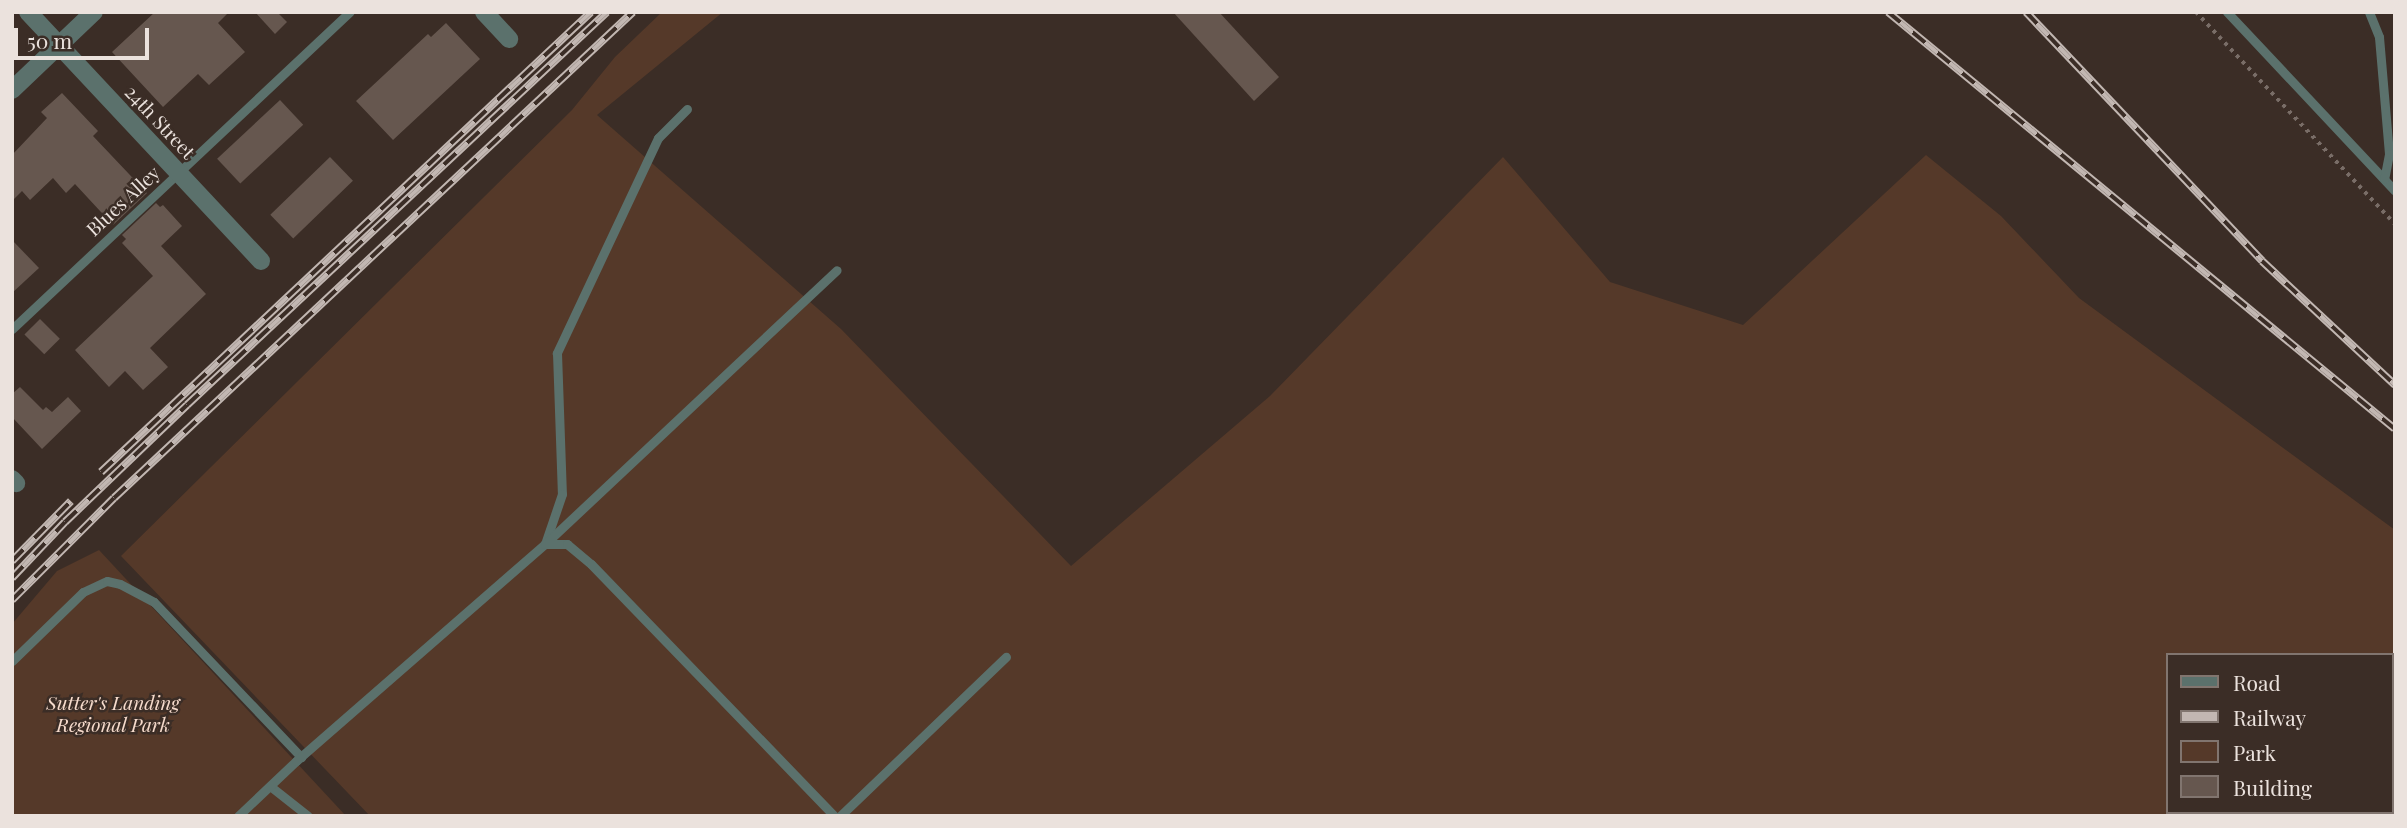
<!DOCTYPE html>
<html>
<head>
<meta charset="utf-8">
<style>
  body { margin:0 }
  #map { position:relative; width:2407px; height:828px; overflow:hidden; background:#3b2d26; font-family:"Playfair Display",serif }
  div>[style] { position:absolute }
  .green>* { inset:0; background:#553929 }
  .building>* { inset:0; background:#66574f; transform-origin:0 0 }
  .path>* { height:3.5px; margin-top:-1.75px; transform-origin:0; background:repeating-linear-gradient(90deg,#796d67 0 3.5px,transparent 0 8.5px) }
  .lane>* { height:9px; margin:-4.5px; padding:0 4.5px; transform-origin:4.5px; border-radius:4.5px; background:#5b716c }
  .street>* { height:18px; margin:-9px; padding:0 9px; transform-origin:9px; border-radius:9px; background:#5b716c }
  .rail>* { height:8px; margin-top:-4px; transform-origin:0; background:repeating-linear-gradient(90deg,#3b2d26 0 16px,#c2b7b2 0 32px); box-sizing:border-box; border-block:2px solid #c2b7b2 }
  span { translate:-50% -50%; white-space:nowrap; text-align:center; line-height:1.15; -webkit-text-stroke:5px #3b2d26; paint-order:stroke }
  .street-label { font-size:19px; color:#ebe2dd }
  .park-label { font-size:19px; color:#f6dbcc; font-style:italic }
  .frame { position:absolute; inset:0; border:14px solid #ebe2dd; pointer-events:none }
  .legend { position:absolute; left:2166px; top:653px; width:228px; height:161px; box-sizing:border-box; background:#3b2d26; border:2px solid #81756f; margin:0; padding:9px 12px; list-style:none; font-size:21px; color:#ebe2dd }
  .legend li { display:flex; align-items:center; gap:14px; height:35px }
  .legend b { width:35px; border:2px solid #81756f }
  .scale { position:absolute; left:14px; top:28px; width:135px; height:32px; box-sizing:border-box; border:4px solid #ebe2dd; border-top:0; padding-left:9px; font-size:21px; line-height:24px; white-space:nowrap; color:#ebe2dd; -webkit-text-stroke:5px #3b2d26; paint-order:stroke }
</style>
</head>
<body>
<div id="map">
  <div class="green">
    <i style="clip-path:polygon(evenodd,662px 12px,723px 12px,597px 115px,841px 329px,1071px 566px,1270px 396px,1503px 157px,1610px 282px,1743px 325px,1926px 155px,2001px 216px,2079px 298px,2395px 530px,2395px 816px,370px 816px,121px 556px,572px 110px,615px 57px,662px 12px,2167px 655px,2391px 655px,2391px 812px,2167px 812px,2167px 655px)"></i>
    <i style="clip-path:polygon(99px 550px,346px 816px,12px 816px,12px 624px,57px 571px)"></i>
  </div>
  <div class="building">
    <i style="clip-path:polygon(155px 12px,229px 12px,218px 23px,245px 52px,209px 85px,198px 74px,163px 107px,112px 52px)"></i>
    <i style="clip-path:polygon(255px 12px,277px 12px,287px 22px,275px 34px)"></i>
    <i style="clip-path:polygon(1173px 12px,1219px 12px,1279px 77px,1254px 101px)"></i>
    <i style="clip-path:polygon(446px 23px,480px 59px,393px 140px,356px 101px,428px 34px,431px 37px)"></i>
    <i style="clip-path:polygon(62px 93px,98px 131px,93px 136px,147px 193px,113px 225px,75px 184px,66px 193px,53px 178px,30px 200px,22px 191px,12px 201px,12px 155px,47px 118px,41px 112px)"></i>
    <i style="left:280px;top:100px;width:34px;height:86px;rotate:47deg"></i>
    <i style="left:330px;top:157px;width:33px;height:83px;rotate:46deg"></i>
    <i style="clip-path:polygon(156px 203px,160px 207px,163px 205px,182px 226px,161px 246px,206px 294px,150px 348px,168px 367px,143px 390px,125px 371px,109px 387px,75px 350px,153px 276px,122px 243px,126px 239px,122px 235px)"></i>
    <i style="clip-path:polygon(12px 240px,39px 268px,12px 293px)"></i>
    <i style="left:40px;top:319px;width:28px;height:22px;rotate:45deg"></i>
    <i style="clip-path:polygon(20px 387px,43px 410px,46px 407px,52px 412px,68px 397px,81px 411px,42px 449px,12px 417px,12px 394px)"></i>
  </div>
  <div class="path">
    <i style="left:2196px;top:12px;width:291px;rotate:46.8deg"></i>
  </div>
  <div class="lane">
    <i style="left:2227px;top:12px;width:245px;rotate:46.8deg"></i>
    <i style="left:2369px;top:12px;width:27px;rotate:68deg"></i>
    <i style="left:2379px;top:37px;width:117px;rotate:85.1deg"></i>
    <i style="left:2389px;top:154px;width:25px;rotate:101deg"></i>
    <i style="left:687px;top:109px;width:41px;rotate:135deg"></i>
    <i style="left:658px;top:138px;width:238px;rotate:115.2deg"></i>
    <i style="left:557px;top:353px;width:141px;rotate:88deg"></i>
    <i style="left:562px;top:494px;width:53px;rotate:108.8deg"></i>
    <i style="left:545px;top:544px;width:400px;rotate:-43.2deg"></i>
    <i style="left:12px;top:329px;width:463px;rotate:-43.2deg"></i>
    <i style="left:12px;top:661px;width:99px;rotate:-44.2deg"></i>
    <i style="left:83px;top:592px;width:26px;rotate:-25deg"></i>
    <i style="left:107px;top:581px;width:13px;rotate:13deg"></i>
    <i style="left:120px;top:584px;width:38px;rotate:28deg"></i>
    <i style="left:154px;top:602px;width:214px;rotate:46.5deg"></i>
    <i style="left:270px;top:786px;width:48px;rotate:38.3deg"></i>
    <i style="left:238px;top:816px;width:80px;rotate:-43.5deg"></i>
    <i style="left:296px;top:761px;width:330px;rotate:-41.1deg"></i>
    <i style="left:545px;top:544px;width:22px"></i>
    <i style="left:567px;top:544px;width:31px;rotate:40deg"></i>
    <i style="left:591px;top:564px;width:350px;rotate:46deg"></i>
    <i style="left:840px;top:816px;width:230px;rotate:-43.8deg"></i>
  </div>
  <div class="street">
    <i style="left:28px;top:12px;width:341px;rotate:46.9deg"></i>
    <i style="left:484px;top:12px;width:37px;rotate:47deg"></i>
    <i style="left:12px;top:90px;width:113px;rotate:-43.6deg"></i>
    <i style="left:12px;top:479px;width:6px;rotate:45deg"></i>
  </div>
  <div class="rail">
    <i style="left:1888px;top:12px;width:656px;rotate:39.44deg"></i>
    <i style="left:2026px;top:12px;width:343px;rotate:46.5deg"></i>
    <i style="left:2262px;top:261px;width:182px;rotate:43deg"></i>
    <i style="left:101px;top:472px;width:672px;rotate:-43.19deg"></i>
    <i style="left:12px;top:561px;width:84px;rotate:-45.5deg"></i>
    <i style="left:12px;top:578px;width:77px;rotate:-46.6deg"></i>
    <i style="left:65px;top:522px;width:169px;rotate:-43.8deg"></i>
    <i style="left:187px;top:405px;width:575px;rotate:-43.1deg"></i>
    <i style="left:12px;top:600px;width:144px;rotate:-45deg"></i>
    <i style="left:114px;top:498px;width:711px;rotate:-43.12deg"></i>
  </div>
  <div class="street-label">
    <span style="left:160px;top:122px;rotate:47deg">24th Street</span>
    <span style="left:123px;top:201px;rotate:-43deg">Blues Alley</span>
  </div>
  <div class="park-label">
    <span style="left:113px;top:714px">Sutter's Landing<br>Regional Park</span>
  </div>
  <div class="frame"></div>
  <ul class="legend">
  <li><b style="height:9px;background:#5b716c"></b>Road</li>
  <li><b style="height:9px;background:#c2b7b2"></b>Railway</li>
  <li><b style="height:19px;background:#553929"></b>Park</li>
  <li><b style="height:19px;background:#66574f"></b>Building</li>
  </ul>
  <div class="scale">50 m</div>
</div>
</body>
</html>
